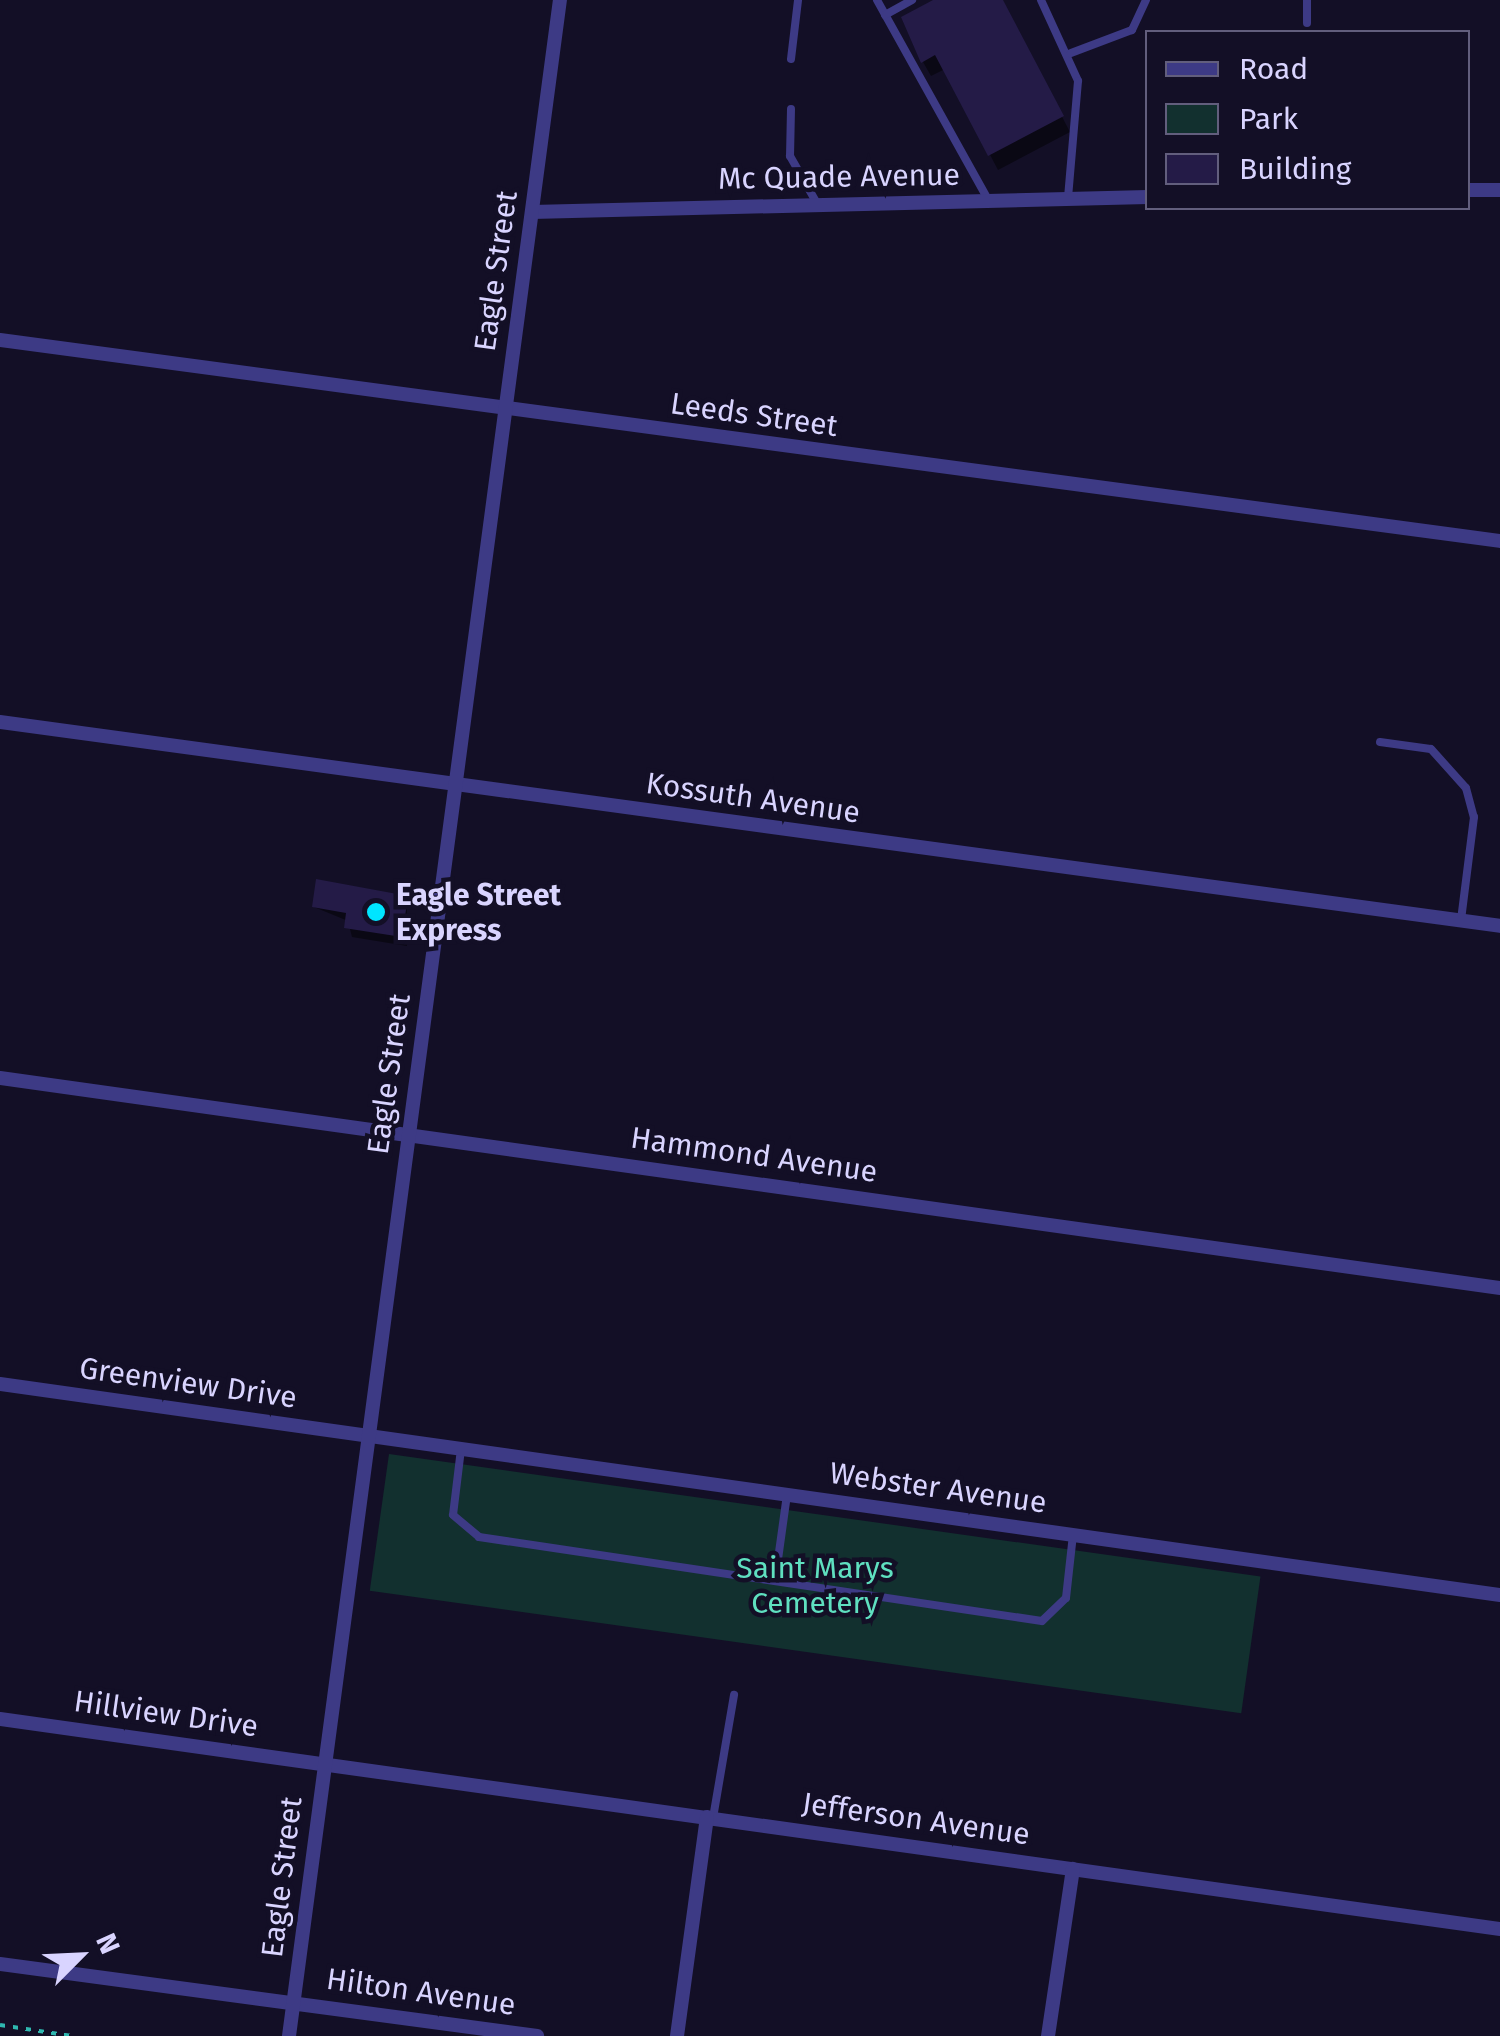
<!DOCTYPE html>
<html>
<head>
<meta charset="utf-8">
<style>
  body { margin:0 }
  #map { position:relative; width:1500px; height:2036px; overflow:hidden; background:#130f26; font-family:"Fira Sans",sans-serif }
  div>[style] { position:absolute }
  .green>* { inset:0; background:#12302f; transform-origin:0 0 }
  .shadow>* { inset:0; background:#0007 }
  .building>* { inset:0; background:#241b47 }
  .path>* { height:4px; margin-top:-2px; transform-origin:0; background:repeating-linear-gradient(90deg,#2fb8b0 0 5px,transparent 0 13px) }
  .service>* { height:8px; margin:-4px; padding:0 4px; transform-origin:4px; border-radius:4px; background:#3d3a85 }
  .minor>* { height:14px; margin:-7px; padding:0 7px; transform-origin:7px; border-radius:7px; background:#3d3a85 }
  .dots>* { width:28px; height:28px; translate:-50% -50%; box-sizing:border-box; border:5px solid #130f26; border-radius:50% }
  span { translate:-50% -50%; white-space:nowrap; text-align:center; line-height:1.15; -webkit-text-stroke:9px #130f26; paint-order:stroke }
  .street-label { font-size:30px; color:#d9d4ff }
  .poi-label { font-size:30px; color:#d9d4ff; font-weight:700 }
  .left { translate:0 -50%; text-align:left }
  .park-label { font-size:30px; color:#5fe0c0 }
  .legend { position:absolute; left:1145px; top:30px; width:325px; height:180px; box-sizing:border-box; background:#130f26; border:2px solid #625e7d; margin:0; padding:12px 18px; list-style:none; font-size:30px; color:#d9d4ff }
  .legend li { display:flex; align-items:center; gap:20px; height:50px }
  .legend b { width:50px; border:2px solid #625e7d }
  .north { position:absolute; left:30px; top:1906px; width:100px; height:100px; -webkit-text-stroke:8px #130f26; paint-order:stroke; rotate:66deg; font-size:28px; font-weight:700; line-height:40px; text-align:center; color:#d9d4ff }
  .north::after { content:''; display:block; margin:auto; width:35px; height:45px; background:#d9d4ff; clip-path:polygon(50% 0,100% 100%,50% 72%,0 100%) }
</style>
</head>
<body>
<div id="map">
  <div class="green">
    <i style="left:389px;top:1454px;width:880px;height:138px;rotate:8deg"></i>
  </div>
  <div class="shadow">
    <i style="clip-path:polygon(939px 0,1001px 0,1070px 132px,998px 170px,945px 69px,931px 76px,923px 62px)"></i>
    <i style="clip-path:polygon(407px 899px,407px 946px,352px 937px,348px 921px,314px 907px)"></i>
  </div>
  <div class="building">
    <i style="clip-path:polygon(933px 0,1003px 0,1064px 116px,988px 156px,935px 55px,921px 63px,901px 17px)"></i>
    <i style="clip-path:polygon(316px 879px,408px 896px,402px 937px,344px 928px,346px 913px,312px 907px)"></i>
  </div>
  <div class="path">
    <i style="left:0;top:2025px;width:73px;rotate:8.7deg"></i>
  </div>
  <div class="service">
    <i style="left:877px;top:0;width:230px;rotate:60.9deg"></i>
    <i style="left:1041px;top:0;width:89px;rotate:65.4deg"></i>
    <i style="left:1078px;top:81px;width:117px;rotate:94.9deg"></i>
    <i style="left:885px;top:15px;width:31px;rotate:-29deg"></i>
    <i style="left:1307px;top:23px;width:23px;rotate:-90deg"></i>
    <i style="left:1071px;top:53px;width:65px;rotate:-20.7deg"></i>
    <i style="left:1132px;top:30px;width:33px;rotate:-65deg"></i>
    <i style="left:791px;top:59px;width:59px;rotate:-83.2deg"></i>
    <i style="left:791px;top:109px;width:47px;rotate:91.2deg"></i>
    <i style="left:790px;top:156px;width:56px;rotate:60.3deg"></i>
    <i style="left:1380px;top:742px;width:51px;rotate:7.8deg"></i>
    <i style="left:1431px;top:749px;width:52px;rotate:48.1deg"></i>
    <i style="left:1466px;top:788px;width:30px;rotate:75deg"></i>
    <i style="left:1474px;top:817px;width:104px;rotate:97.2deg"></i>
    <i style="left:461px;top:1449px;width:66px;rotate:96.9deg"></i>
    <i style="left:453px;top:1515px;width:34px;rotate:40deg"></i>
    <i style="left:479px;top:1537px;width:569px;rotate:8.49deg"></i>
    <i style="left:1042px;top:1621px;width:33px;rotate:-44deg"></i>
    <i style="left:1066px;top:1598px;width:63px;rotate:-83.7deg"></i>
    <i style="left:775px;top:1581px;width:87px;rotate:-82.1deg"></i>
    <i style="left:713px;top:1818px;width:125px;rotate:-80.3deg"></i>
  </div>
  <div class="minor">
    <i style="left:1468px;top:190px;width:32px"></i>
    <i style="left:532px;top:212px;width:616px;rotate:-1.39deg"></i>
    <i style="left:0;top:340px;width:1513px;rotate:7.63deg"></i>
    <i style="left:0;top:722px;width:1514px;rotate:7.74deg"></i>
    <i style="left:0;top:1078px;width:1515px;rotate:7.97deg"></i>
    <i style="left:0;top:1384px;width:1515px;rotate:8.01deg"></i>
    <i style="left:0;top:1719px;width:1515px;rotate:7.97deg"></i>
    <i style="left:0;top:1964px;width:542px;rotate:7.64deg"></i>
    <i style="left:289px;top:2036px;width:2054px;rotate:-82.42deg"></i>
    <i style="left:677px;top:2036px;width:221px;rotate:-82.2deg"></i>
    <i style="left:1048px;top:2036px;width:169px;rotate:-81.5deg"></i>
  </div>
  <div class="dots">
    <i style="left:376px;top:912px;background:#00e5ff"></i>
  </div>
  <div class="street-label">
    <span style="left:839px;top:177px;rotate:-1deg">Mc Quade Avenue</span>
    <span style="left:496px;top:271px;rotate:-82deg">Eagle Street</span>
    <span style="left:754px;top:415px;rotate:8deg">Leeds Street</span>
    <span style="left:753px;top:798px;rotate:8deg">Kossuth Avenue</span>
    <span style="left:389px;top:1074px;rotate:-82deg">Eagle Street</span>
    <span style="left:754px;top:1155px;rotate:8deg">Hammond Avenue</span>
    <span style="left:188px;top:1383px;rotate:8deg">Greenview Drive</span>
    <span style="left:938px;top:1488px;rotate:8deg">Webster Avenue</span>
    <span style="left:166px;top:1714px;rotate:8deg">Hillview Drive</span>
    <span style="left:916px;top:1819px;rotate:8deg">Jefferson Avenue</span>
    <span style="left:282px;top:1877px;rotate:-83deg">Eagle Street</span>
    <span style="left:421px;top:1992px;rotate:8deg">Hilton Avenue</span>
  </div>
  <div class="poi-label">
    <span class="left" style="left:396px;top:912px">Eagle Street<br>Express</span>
  </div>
  <div class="park-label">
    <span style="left:815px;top:1585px">Saint Marys<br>Cemetery</span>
  </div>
  <ul class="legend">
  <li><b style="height:12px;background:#3d3a85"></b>Road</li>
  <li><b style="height:28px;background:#12302f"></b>Park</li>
  <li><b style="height:28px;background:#241b47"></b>Building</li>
  </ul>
  <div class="north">N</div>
</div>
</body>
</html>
